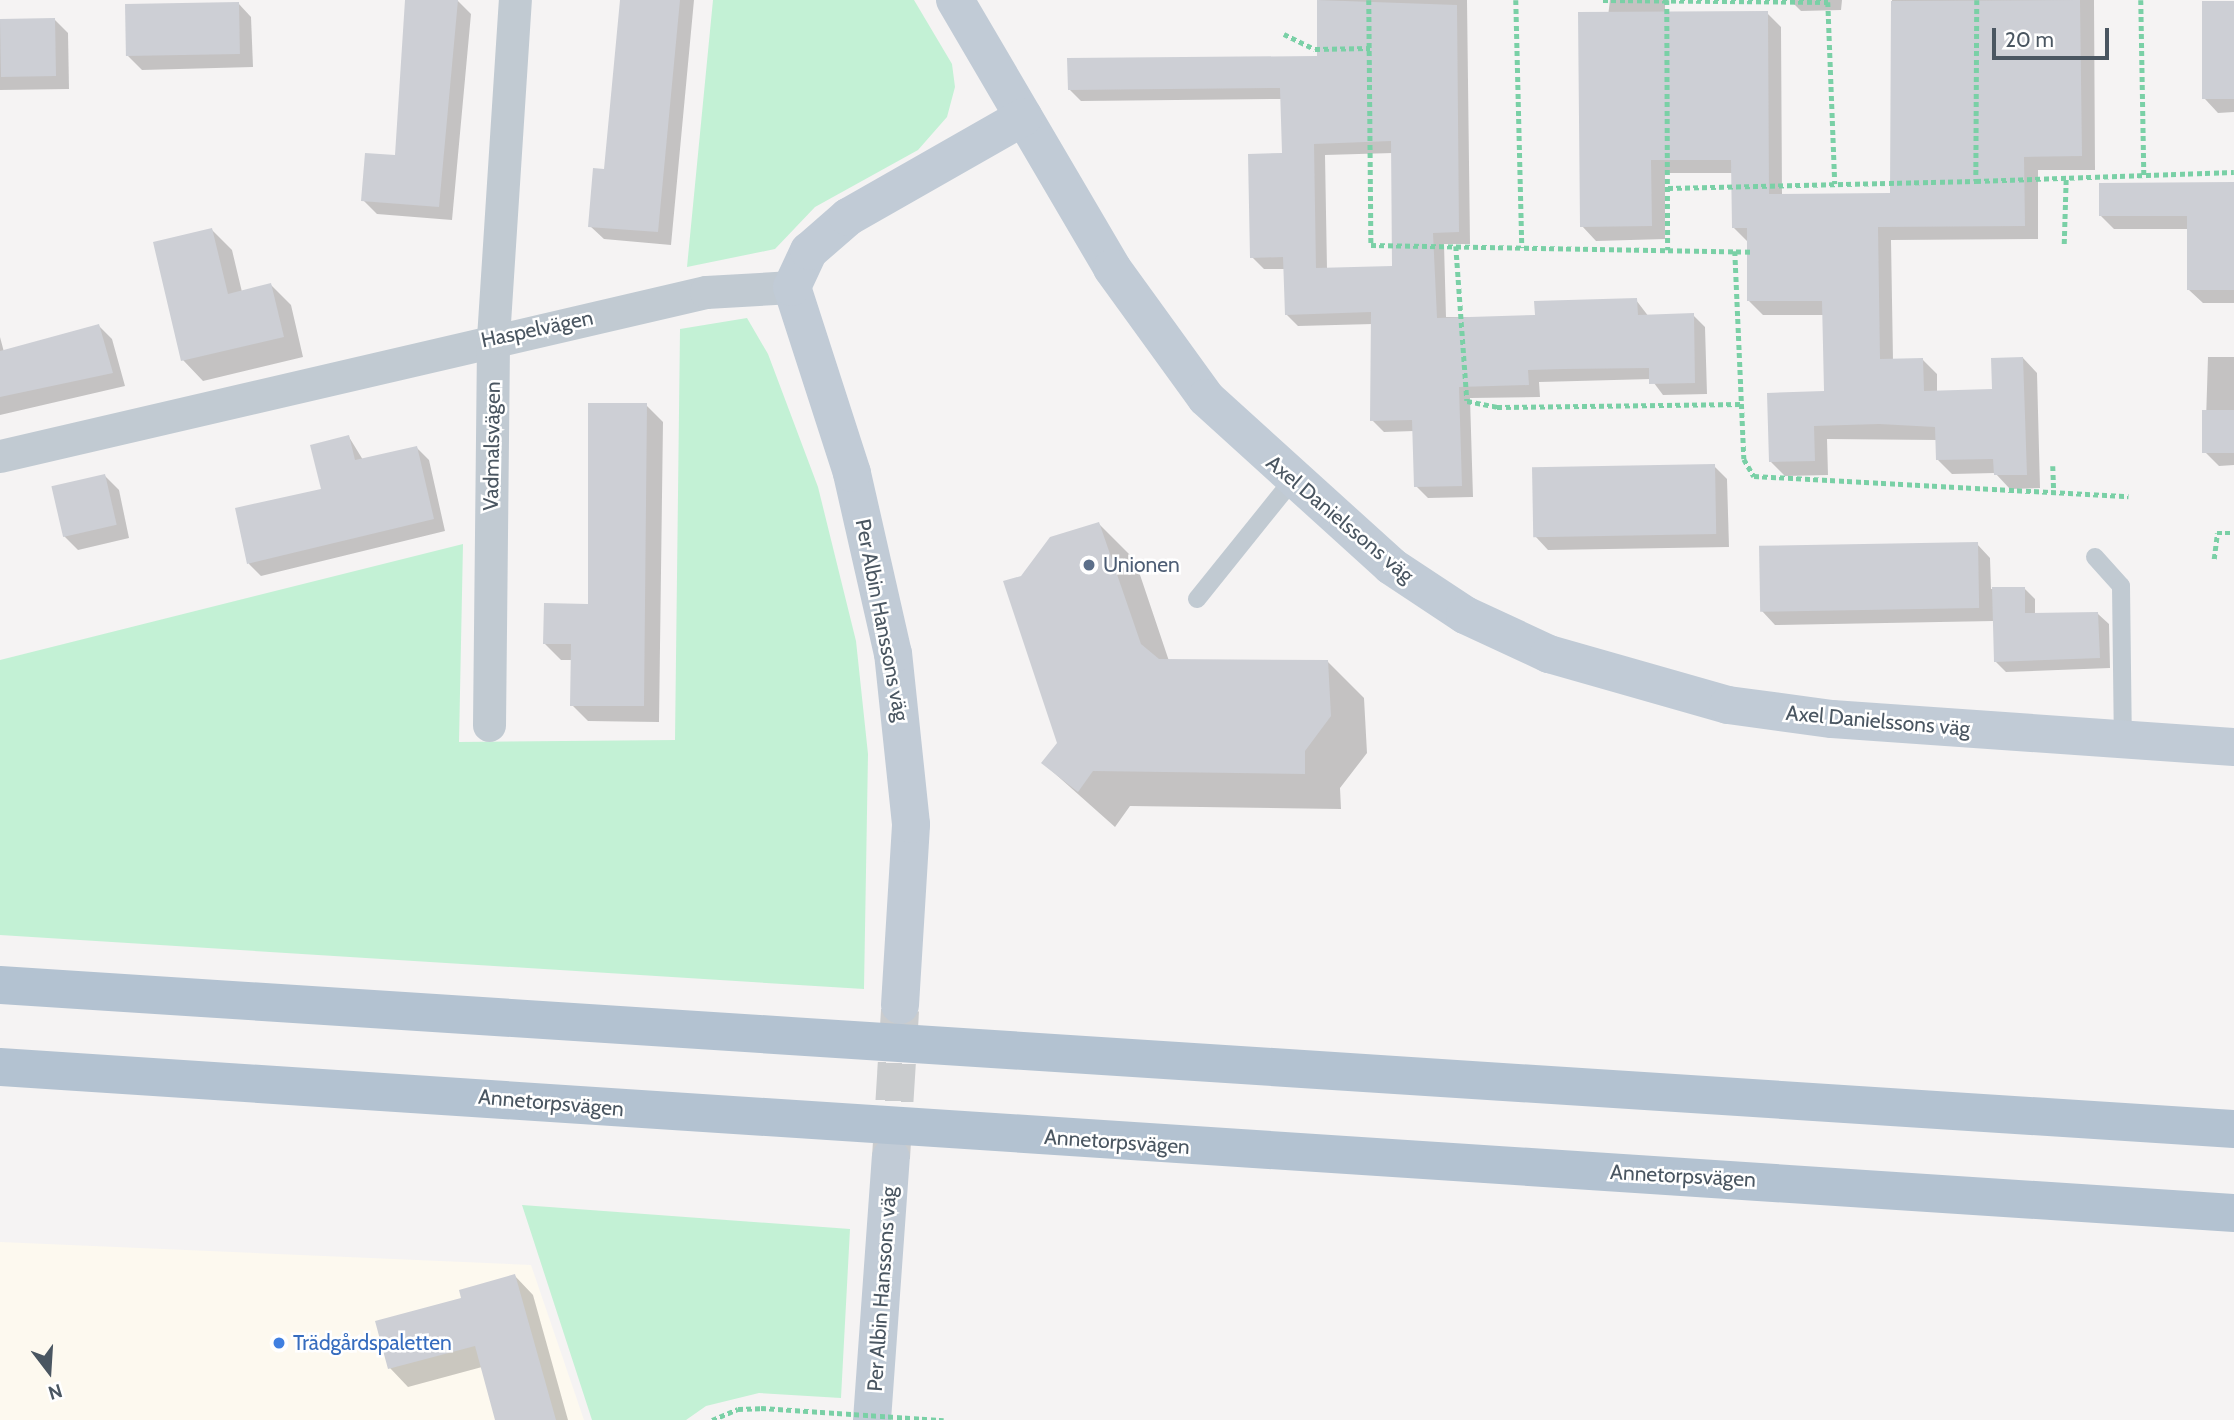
<!DOCTYPE html>
<html>
<head>
<meta charset="utf-8">
<style>
  body { margin:0 }
  #map { position:relative; width:2234px; height:1420px; overflow:hidden; background:#f5f3f3; font-family:Cabin,sans-serif }
  div>[style] { position:absolute }
  .commercial>* { inset:0; background:#fdf9ef }
  .green>* { inset:0; background:#c3f1d5 }
  .shadow>* { inset:0; background:#0003 }
  .building>* { inset:0; background:#cdcfd5; transform-origin:0 0 }
  .secondary-tunnel>* { height:38px; margin-top:-19px; transform-origin:0; background:repeating-linear-gradient(90deg,#caccce 0 38px,transparent 0 57px) }
  .path>* { height:4.5px; margin-top:-2.25px; transform-origin:0; background:repeating-linear-gradient(90deg,#7ad0a6 0 5px,transparent 0 8.5px) }
  .lane>* { height:18px; margin:-9px; padding:0 9px; transform-origin:9px; border-radius:9px; background:#c1cad2 }
  .street>* { height:33px; margin:-16.5px; padding:0 16.5px; transform-origin:16.5px; border-radius:16.5px; background:#c1cad2 }
  .secondary>* { height:38px; margin:-19px; padding:0 19px; transform-origin:19px; border-radius:19px; background:#c1cbd6 }
  .primary>* { height:38px; margin:-19px; padding:0 19px; transform-origin:19px; border-radius:19px; background:#b3c2d1 }
  .path-bridge>* { height:4.5px; margin-top:-2.25px; transform-origin:0; background:repeating-linear-gradient(90deg,#7ad0a6 0 5px,transparent 0 8.5px) }
  .dots>* { width:19px; height:19px; translate:-50% -50%; box-sizing:border-box; border:4px solid #fff; border-radius:50% }
  span { translate:-50% -50%; white-space:nowrap; text-align:center; line-height:1.15; -webkit-text-stroke:5px #fff; paint-order:stroke }
  .street-label { font-size:21px; color:#4a5661 }
  .service-label { font-size:21px; color:#4e5e75 }
  .left { translate:0 -50%; text-align:left }
  .shop-label { font-size:21px; color:#366cbe }
  .north { position:absolute; left:14px; top:1336px; width:70px; height:70px; -webkit-text-stroke:5px #fff; paint-order:stroke; rotate:163deg; font-size:19px; font-weight:700; line-height:28px; text-align:center; color:#4a5661 }
  .north::after { content:''; display:block; margin:auto; width:24px; height:32px; background:#4a5661; clip-path:polygon(50% 0,100% 100%,50% 72%,0 100%) }
  .scale { position:absolute; left:1992px; top:28px; width:117px; height:32px; box-sizing:border-box; border:4px solid #4a5661; border-top:0; padding-left:9px; font-size:21px; line-height:24px; white-space:nowrap; color:#4a5661; -webkit-text-stroke:5px #fff; paint-order:stroke }
</style>
</head>
<body>
<div id="map">
  <div class="commercial">
    <i style="clip-path:polygon(0 1242px,531px 1265px,584px 1420px,0 1420px)"></i>
  </div>
  <div class="green">
    <i style="clip-path:polygon(713px 0,914px 0,952px 64px,955px 87px,947px 117px,918px 150px,815px 207px,775px 249px,687px 267px)"></i>
    <i style="clip-path:polygon(747px 318px,768px 354px,818px 487px,856px 641px,868px 754px,864px 989px,0 935px,0 660px,463px 544px,459px 742px,675px 740px,680px 329px)"></i>
    <i style="clip-path:polygon(522px 1205px,850px 1229px,841px 1398px,759px 1393px,706px 1406px,686px 1420px,592px 1420px)"></i>
  </div>
  <div class="shadow">
    <i style="clip-path:polygon(407px 0,457px 0,471px 14px,452px 220px,377px 214px,363px 200px,396px 157px)"></i>
    <i style="clip-path:polygon(623px 0,694px 0,671px 245px,604px 239px,590px 226px,606px 171px)"></i>
    <i style="clip-path:polygon(evenodd,1319px 0,1467px 0,1470px 244px,1444px 244px,1446px 317px,1536px 317px,1636px 300px,1649px 317px,1693px 315px,1705px 327px,1707px 394px,1663px 395px,1651px 379px,1577px 381px,1539px 382px,1540px 397px,1470px 398px,1473px 497px,1428px 498px,1416px 486px,1414px 431px,1384px 432px,1372px 420px,1373px 324px,1298px 326px,1286px 314px,1285px 269px,1264px 269px,1252px 257px,1283px 155px,1282px 99px,1081px 101px,1069px 89px,1319px 57px,1319px 0,1393px 153px,1394px 268px,1327px 269px,1325px 155px,1393px 153px)"></i>
    <i style="clip-path:polygon(1610px 0,1665px 0,1665px 13px,1767px 13px,1781px 27px,1782px 196px,1892px 195px,1892px 0,2094px 0,2095px 170px,2038px 170px,2038px 239px,1891px 240px,1893px 360px,1923px 360px,1937px 374px,1937px 392px,1993px 391px,2023px 358px,2037px 373px,2040px 488px,2010px 489px,1995px 473px,1952px 474px,1938px 460px,1937px 440px,1827px 439px,1828px 475px,1785px 476px,1771px 462px,1825px 393px,1824px 315px,1763px 315px,1749px 301px,1747px 241px,1733px 227px,1733px 173px,1665px 173px,1665px 239px,1596px 241px,1582px 226px)"></i>
    <i style="clip-path:polygon(1790px 0,1842px 0,1841px 10px,1801px 11px)"></i>
    <i style="clip-path:polygon(238px 3px,251px 17px,253px 67px,142px 70px,128px 56px)"></i>
    <i style="clip-path:polygon(2234px 3px,2234px 112px,2218px 113px,2205px 99px)"></i>
    <i style="clip-path:polygon(54px 19px,68px 33px,69px 89px,0 90px,0 20px)"></i>
    <i style="clip-path:polygon(2234px 183px,2234px 303px,2203px 303px,2189px 290px,2188px 229px,2114px 229px,2101px 216px)"></i>
    <i style="clip-path:polygon(212px 230px,232px 250px,242px 292px,271px 285px,291px 305px,303px 357px,203px 381px,183px 360px)"></i>
    <i style="clip-path:polygon(99px 326px,112px 339px,125px 386px,0 415px,0 337px,4px 352px)"></i>
    <i style="clip-path:polygon(2208px 357px,2234px 357px,2234px 465px,2219px 466px,2205px 452px)"></i>
    <i style="clip-path:polygon(646px 405px,663px 422px,659px 722px,588px 721px,572px 705px,572px 660px,561px 660px,545px 644px,589px 605px)"></i>
    <i style="clip-path:polygon(349px 437px,363px 460px,417px 448px,429px 460px,445px 531px,261px 576px,249px 564px,237px 510px,323px 491px)"></i>
    <i style="clip-path:polygon(1714px 466px,1727px 479px,1729px 547px,1548px 550px,1535px 536px)"></i>
    <i style="clip-path:polygon(105px 476px,119px 490px,129px 538px,78px 550px,64px 536px)"></i>
    <i style="clip-path:polygon(1098px 523px,1135px 560px,1169px 661px,1328px 662px,1364px 698px,1367px 753px,1340px 788px,1341px 809px,1130px 806px,1115px 827px,1043px 763px,1059px 743px,1022px 577px)"></i>
    <i style="clip-path:polygon(1977px 544px,1990px 558px,1991px 589px,2024px 588px,2035px 599px,2035px 614px,2098px 614px,2109px 624px,2110px 668px,2006px 672px,1995px 661px,1994px 621px,1775px 625px,1762px 611px)"></i>
    <i style="clip-path:polygon(515px 1276px,533px 1295px,568px 1420px,497px 1420px,482px 1367px,408px 1387px,390px 1368px,464px 1299px)"></i>
  </div>
  <div class="building">
    <i style="clip-path:polygon(405px 0,458px 0,439px 207px,361px 201px,365px 153px,395px 155px)"></i>
    <i style="clip-path:polygon(620px 0,680px 0,658px 232px,588px 227px,593px 168px,604px 169px)"></i>
    <i style="clip-path:polygon(evenodd,1317px 0,1457px 5px,1459px 232px,1433px 233px,1437px 318px,1535px 315px,1534px 301px,1637px 298px,1638px 315px,1694px 313px,1695px 383px,1649px 384px,1649px 368px,1564px 369px,1528px 370px,1529px 385px,1459px 387px,1462px 486px,1414px 487px,1412px 420px,1370px 421px,1371px 312px,1285px 315px,1283px 257px,1250px 258px,1248px 154px,1282px 153px,1280px 88px,1068px 90px,1067px 58px,1317px 56px,1317px 0,1391px 141px,1392px 266px,1316px 268px,1314px 144px,1391px 141px)"></i>
    <i style="clip-path:polygon(2080px 0,2082px 156px,2024px 157px,2025px 226px,1878px 227px,1880px 359px,1923px 358px,1924px 391px,1992px 389px,1991px 358px,2023px 357px,2027px 475px,1994px 475px,1993px 459px,1936px 460px,1935px 427px,1879px 424px,1814px 426px,1815px 461px,1769px 462px,1767px 393px,1824px 391px,1822px 301px,1747px 301px,1747px 228px,1732px 228px,1731px 160px,1651px 160px,1652px 226px,1580px 227px,1578px 12px,1768px 11px,1769px 194px,1890px 193px,1891px 1px)"></i>
    <i style="left:2234px;top:1px;width:98px;height:32px;rotate:90deg"></i>
    <i style="left:239px;top:2px;width:52px;height:114px;rotate:89deg"></i>
    <i style="left:55px;top:18px;width:58px;height:55px;rotate:89deg"></i>
    <i style="clip-path:polygon(2234px 182px,2234px 290px,2187px 290px,2187px 216px,2099px 216px,2099px 183px)"></i>
    <i style="clip-path:polygon(212px 228px,228px 294px,271px 283px,284px 337px,181px 361px,153px 242px)"></i>
    <i style="clip-path:polygon(99px 324px,113px 373px,0 397px,0 351px)"></i>
    <i style="clip-path:polygon(588px 403px,647px 403px,644px 706px,570px 706px,571px 644px,543px 644px,544px 603px,588px 604px)"></i>
    <i style="left:2202px;top:410px;width:32px;height:43px"></i>
    <i style="clip-path:polygon(349px 435px,355px 460px,417px 446px,434px 519px,247px 564px,235px 508px,321px 489px,310px 445px)"></i>
    <i style="left:1715px;top:464px;width:70px;height:183px;rotate:89deg"></i>
    <i style="left:105px;top:474px;width:52px;height:55px;rotate:77deg"></i>
    <i style="clip-path:polygon(1099px 522px,1141px 644px,1159px 659px,1328px 660px,1331px 716px,1305px 751px,1305px 774px,1093px 771px,1078px 792px,1041px 763px,1057px 743px,1003px 581px,1021px 576px,1050px 537px)"></i>
    <i style="left:1978px;top:542px;width:66px;height:219px;rotate:89deg"></i>
    <i style="clip-path:polygon(1992px 587px,2025px 587px,2025px 613px,2098px 612px,2100px 658px,1994px 662px)"></i>
    <i style="clip-path:polygon(515px 1274px,556px 1420px,495px 1420px,475px 1346px,388px 1369px,375px 1321px,461px 1298px,459px 1290px)"></i>
  </div>
  <div class="secondary-tunnel">
    <i style="left:891px;top:1158px;width:148px;rotate:-86.5deg"></i>
  </div>
  <div class="path">
    <i style="left:1369px;top:0;width:245px;rotate:89.5deg"></i>
    <i style="left:1371px;top:245px;width:382px;rotate:1deg"></i>
    <i style="left:1516px;top:0;width:248px;rotate:88.6deg"></i>
    <i style="left:1603px;top:0;width:225px;rotate:0.5deg"></i>
    <i style="left:1828px;top:2px;width:182px;rotate:87.8deg"></i>
    <i style="left:1667px;top:0;width:250px;rotate:89.8deg"></i>
    <i style="left:1977px;top:0;width:181px;rotate:90.3deg"></i>
    <i style="left:1976px;top:181px;width:258px;rotate:-2deg"></i>
    <i style="left:2141px;top:0;width:175px;rotate:89deg"></i>
    <i style="left:1284px;top:34px;width:34px;rotate:26deg"></i>
    <i style="left:1315px;top:49px;width:55px;rotate:-1deg"></i>
    <i style="left:1668px;top:188px;width:308px;rotate:-1.3deg"></i>
    <i style="left:2064px;top:244px;width:66px;rotate:-88.3deg"></i>
    <i style="left:1456px;top:246px;width:155px;rotate:85.9deg"></i>
    <i style="left:1467px;top:401px;width:31px;rotate:11deg"></i>
    <i style="left:1497px;top:407px;width:245px;rotate:-0.7deg"></i>
    <i style="left:1735px;top:251px;width:208px;rotate:87.5deg"></i>
    <i style="left:1744px;top:459px;width:20px;rotate:60deg"></i>
    <i style="left:1754px;top:476px;width:375px;rotate:3.1deg"></i>
    <i style="left:2053px;top:466px;width:26px;rotate:88deg"></i>
    <i style="left:2214px;top:559px;width:26px;rotate:-83deg"></i>
    <i style="left:2217px;top:533px;width:17px"></i>
    <i style="left:712px;top:1420px;width:28px;rotate:-23deg"></i>
    <i style="left:738px;top:1409px;width:23px;rotate:-2deg"></i>
  </div>
  <div class="lane">
    <i style="left:2095px;top:557px;width:39px;rotate:48deg"></i>
    <i style="left:2121px;top:586px;width:155px;rotate:89.3deg"></i>
    <i style="left:1197px;top:599px;width:151px;rotate:-51.2deg"></i>
  </div>
  <div class="street">
    <i style="left:0;top:456px;width:725px;rotate:-13.08deg"></i>
    <i style="left:706px;top:292px;width:86px;rotate:-3.3deg"></i>
    <i style="left:489px;top:725px;width:387px;rotate:-89.4deg"></i>
    <i style="left:493px;top:338px;width:339px;rotate:-86.3deg"></i>
  </div>
  <div class="secondary">
    <i style="left:955px;top:0;width:311px;rotate:59.6deg"></i>
    <i style="left:1112px;top:268px;width:160px;rotate:54.1deg"></i>
    <i style="left:1206px;top:398px;width:250px;rotate:42.2deg"></i>
    <i style="left:1391px;top:566px;width:89px;rotate:33.5deg"></i>
    <i style="left:1465px;top:615px;width:93px;rotate:24.9deg"></i>
    <i style="left:1549px;top:654px;width:186px;rotate:15.9deg"></i>
    <i style="left:1728px;top:705px;width:105px;rotate:7.7deg"></i>
    <i style="left:1832px;top:719px;width:403px;rotate:4deg"></i>
    <i style="left:900px;top:1005px;width:181px;rotate:-86.5deg"></i>
    <i style="left:911px;top:824px;width:171px;rotate:-96deg"></i>
    <i style="left:893px;top:654px;width:186px;rotate:-102.8deg"></i>
    <i style="left:852px;top:473px;width:195px;rotate:-107.9deg"></i>
    <i style="left:792px;top:287px;width:40px;rotate:-65deg"></i>
    <i style="left:809px;top:251px;width:52px;rotate:-41.1deg"></i>
    <i style="left:848px;top:217px;width:202px;rotate:-29.7deg"></i>
    <i style="left:872px;top:1420px;width:263px;rotate:-85.9deg"></i>
  </div>
  <div class="primary">
    <i style="left:0;top:985px;width:2239px;rotate:3.69deg"></i>
    <i style="left:0;top:1067px;width:2239px;rotate:3.74deg"></i>
  </div>
  <div class="path-bridge">
    <i style="left:761px;top:1408px;width:183px;rotate:3.8deg"></i>
  </div>
  <div class="dots">
    <i style="left:1089px;top:565px;background:#5c6f8a"></i>
    <i style="left:279px;top:1343px;background:#3f7fe0"></i>
  </div>
  <div class="street-label">
    <span style="left:537px;top:329px;rotate:-12deg">Haspelvägen</span>
    <span style="left:492px;top:446px;rotate:-89deg">Vadmalsvägen</span>
    <span style="left:1340px;top:519px;rotate:40deg">Axel Danielssons väg</span>
    <span style="left:882px;top:620px;rotate:79deg">Per Albin Hanssons väg</span>
    <span style="left:1878px;top:721px;rotate:5deg">Axel Danielssons väg</span>
    <span style="left:551px;top:1103px;rotate:5deg">Annetorpsvägen</span>
    <span style="left:1117px;top:1142px;rotate:4deg">Annetorpsvägen</span>
    <span style="left:1683px;top:1176px;rotate:3deg">Annetorpsvägen</span>
    <span style="left:882px;top:1289px;rotate:-86deg">Per Albin Hanssons väg</span>
  </div>
  <div class="service-label">
    <span class="left" style="left:1103px;top:565px">Unionen</span>
  </div>
  <div class="shop-label">
    <span class="left" style="left:293px;top:1343px">Trädgårdspaletten</span>
  </div>
  <div class="north">N</div>
  <div class="scale">20 m</div>
</div>
</body>
</html>
